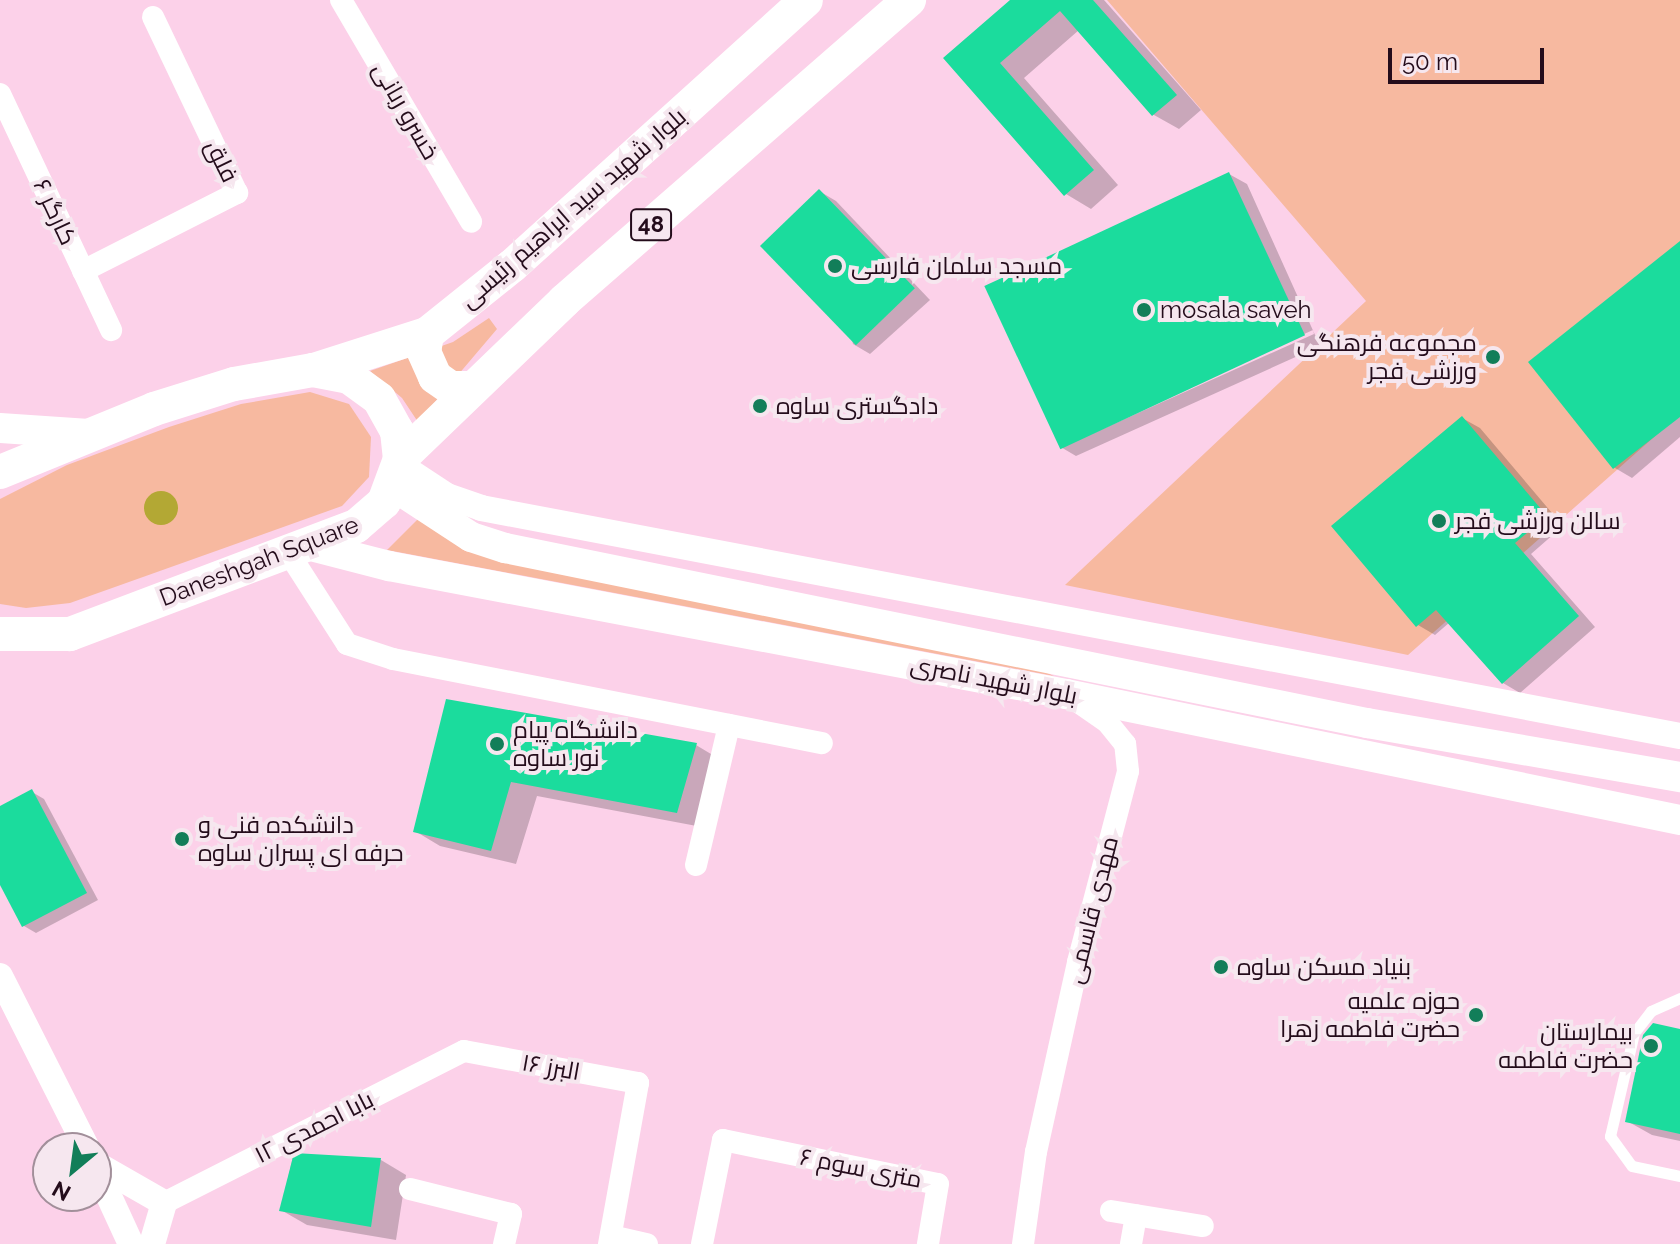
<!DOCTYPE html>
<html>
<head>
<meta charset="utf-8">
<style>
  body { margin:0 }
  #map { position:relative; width:1680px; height:1244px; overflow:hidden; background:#fcd1e9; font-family:Raleway,Cairo,sans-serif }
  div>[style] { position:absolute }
  .green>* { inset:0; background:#f7b9a0 }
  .water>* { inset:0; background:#b3a834 }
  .round { border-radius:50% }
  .shadow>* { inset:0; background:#0003 }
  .building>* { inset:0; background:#1bdc9d; transform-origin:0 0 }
  .service>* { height:11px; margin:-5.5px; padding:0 5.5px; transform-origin:5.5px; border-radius:5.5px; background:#fff }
  .minor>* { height:22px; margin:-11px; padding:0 11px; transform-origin:11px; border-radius:11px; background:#fff }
  .tertiary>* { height:26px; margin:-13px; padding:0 13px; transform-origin:13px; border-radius:13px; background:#fff }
  .secondary>* { height:30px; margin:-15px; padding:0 15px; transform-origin:15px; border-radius:15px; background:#fff }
  .primary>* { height:34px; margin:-17px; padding:0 17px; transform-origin:17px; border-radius:17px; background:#fff }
  .dots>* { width:22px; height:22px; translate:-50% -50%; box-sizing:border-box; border:4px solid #f6e7ef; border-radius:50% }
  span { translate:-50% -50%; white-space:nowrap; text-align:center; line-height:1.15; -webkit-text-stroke:8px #f6e7ef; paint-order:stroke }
  .shield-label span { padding:2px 6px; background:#f6e7ef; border:2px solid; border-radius:6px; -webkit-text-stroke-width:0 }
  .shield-label { font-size:22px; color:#240c1b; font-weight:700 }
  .street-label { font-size:24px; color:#240c1b }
  .poi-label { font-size:24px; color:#240c1b }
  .left { translate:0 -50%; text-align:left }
  .right { translate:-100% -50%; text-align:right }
  .north { position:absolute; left:32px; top:1132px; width:80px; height:80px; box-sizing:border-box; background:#f6e7ef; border:2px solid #a28f9a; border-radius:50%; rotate:209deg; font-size:22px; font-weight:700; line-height:32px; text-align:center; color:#240c1b }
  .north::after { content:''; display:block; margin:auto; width:28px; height:36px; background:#127e59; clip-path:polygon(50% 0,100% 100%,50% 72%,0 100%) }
  .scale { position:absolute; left:1388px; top:48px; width:156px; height:36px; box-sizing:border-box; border:4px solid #240c1b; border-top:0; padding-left:10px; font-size:24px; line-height:28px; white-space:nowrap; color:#240c1b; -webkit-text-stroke:6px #f6e7ef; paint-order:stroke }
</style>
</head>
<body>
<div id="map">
  <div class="green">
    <i style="clip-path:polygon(1107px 0,1680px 0,1680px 414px,1408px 655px,1065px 585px,1366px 301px)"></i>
    <i style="clip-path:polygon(489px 318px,497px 329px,418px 422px,402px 398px,370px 371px,453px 342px)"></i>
    <i style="clip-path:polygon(310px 392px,349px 404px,371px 437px,369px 477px,342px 506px,70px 603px,26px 608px,0 604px,0 499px,67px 465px,169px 427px,241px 404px)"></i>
    <i style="clip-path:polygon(418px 519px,1018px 660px,1054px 676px,387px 550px)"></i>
  </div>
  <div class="water">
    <i class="round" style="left:144px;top:491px;width:34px;height:34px"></i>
  </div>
  <div class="shadow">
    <i style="clip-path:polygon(1013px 0,1104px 0,1201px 110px,1179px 129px,1154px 115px,1079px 30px,1024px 78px,1118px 185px,1091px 209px,1066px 194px,946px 58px)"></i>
    <i style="clip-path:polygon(evenodd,1229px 174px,1247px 184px,1320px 346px,1076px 456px,1059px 446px,1229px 174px,1313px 330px,1314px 334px,1067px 445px,1067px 441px,1313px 330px)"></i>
    <i style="clip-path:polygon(819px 191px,836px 201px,930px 300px,870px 354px,853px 344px)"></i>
    <i style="clip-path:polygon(1680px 244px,1680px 437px,1632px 478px,1615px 468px,1531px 362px)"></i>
    <i style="clip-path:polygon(1462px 418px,1480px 428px,1563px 526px,1531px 554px,1595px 627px,1520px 693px,1503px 683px,1450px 622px,1435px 635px,1418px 625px)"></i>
    <i style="clip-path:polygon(447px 702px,696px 745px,721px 760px,702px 827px,537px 796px,516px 864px,440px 846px,415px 831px)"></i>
    <i style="clip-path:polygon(32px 792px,44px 799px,98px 900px,36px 933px,24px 926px,0 881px,0 808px)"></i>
    <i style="clip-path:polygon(1680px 1031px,1680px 1141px,1652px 1135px,1627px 1121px)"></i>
    <i style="clip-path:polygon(293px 1156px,381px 1160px,406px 1175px,396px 1240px,307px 1225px,281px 1210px)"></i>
  </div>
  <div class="building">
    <i style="clip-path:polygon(1010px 0,1093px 0,1177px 95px,1152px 116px,1060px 11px,1000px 63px,1094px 170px,1064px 196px,943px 58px)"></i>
    <i style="left:1229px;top:172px;width:180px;height:270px;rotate:65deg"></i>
    <i style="left:819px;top:189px;width:138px;height:82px;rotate:46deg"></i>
    <i style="clip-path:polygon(1680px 241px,1680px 417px,1613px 469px,1528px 362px)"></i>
    <i style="clip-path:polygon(1462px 416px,1547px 516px,1515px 543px,1579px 616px,1502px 684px,1436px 610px,1416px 627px,1331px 526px)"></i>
    <i style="clip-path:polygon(446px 699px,697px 743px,677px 813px,511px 782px,491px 851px,413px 832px)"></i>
    <i style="clip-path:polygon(32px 789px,87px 893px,22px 927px,0 885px,0 806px)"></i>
    <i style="clip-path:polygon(1653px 1023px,1680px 1029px,1680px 1134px,1625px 1122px,1643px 1035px)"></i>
    <i style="clip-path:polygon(294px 1153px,381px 1158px,371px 1227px,279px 1211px)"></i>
  </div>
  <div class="service">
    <i style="left:1680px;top:998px;width:32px;rotate:156deg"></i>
    <i style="left:1651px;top:1011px;width:28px;rotate:128deg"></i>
    <i style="left:1634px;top:1033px;width:106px;rotate:103.1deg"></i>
    <i style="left:1610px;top:1136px;width:37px;rotate:54deg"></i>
    <i style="left:1632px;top:1166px;width:49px;rotate:11.8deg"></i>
  </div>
  <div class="minor">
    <i style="left:341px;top:0;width:257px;rotate:59.6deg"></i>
    <i style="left:0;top:94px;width:261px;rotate:64.8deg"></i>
    <i style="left:83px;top:271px;width:173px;rotate:-26.9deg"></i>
    <i style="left:237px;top:193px;width:195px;rotate:-115.5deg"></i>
    <i style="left:288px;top:552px;width:109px;rotate:57.3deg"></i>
    <i style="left:347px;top:644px;width:48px;rotate:18.1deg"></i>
    <i style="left:393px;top:659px;width:437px;rotate:11.1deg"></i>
    <i style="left:696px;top:865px;width:144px;rotate:-76.7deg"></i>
    <i style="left:410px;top:1189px;width:104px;rotate:13.9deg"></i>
    <i style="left:511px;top:1214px;width:31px;rotate:103deg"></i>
    <i style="left:164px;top:1203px;width:336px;rotate:-26.9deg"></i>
    <i style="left:464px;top:1051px;width:177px;rotate:10.4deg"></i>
    <i style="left:638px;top:1083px;width:164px;rotate:100.2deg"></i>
    <i style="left:1111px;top:1211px;width:93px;rotate:9.3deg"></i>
    <i style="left:611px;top:1236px;width:37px;rotate:13deg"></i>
    <i style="left:702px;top:1244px;width:106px;rotate:-78.6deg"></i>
    <i style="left:723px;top:1140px;width:219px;rotate:11.6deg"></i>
    <i style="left:938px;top:1184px;width:61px;rotate:99.5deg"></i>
    <i style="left:1023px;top:1244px;width:93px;rotate:-82deg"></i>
    <i style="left:1036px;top:1152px;width:195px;rotate:-77.5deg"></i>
    <i style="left:1078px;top:962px;width:197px;rotate:-75.3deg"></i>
    <i style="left:1128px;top:771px;width:27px;rotate:-96deg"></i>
    <i style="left:1125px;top:744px;width:28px;rotate:-129deg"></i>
    <i style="left:1107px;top:722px;width:40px;rotate:-145.1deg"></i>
    <i style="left:1131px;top:1244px;width:29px;rotate:-80deg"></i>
  </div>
  <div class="tertiary">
    <i style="left:400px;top:465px;width:56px;rotate:33.4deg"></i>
    <i style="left:447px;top:496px;width:36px;rotate:19deg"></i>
    <i style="left:481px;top:508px;width:1220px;rotate:10.77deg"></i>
    <i style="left:0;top:976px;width:193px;rotate:63.2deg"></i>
    <i style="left:96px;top:1164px;width:78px;rotate:29.8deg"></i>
    <i style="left:164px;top:1203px;width:43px;rotate:106.3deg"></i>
    <i style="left:96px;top:1168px;width:84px;rotate:65.3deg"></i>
  </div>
  <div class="secondary">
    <i style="left:0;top:428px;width:89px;rotate:3.9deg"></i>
    <i style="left:393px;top:486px;width:93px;rotate:33.2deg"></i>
    <i style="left:471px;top:537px;width:36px;rotate:18deg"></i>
    <i style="left:505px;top:548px;width:880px;rotate:11.48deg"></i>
    <i style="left:1367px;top:723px;width:318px;rotate:9.8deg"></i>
    <i style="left:307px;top:545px;width:85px;rotate:14.4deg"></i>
    <i style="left:389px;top:566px;width:689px;rotate:10.71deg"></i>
    <i style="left:1066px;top:694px;width:627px;rotate:11.6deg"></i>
  </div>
  <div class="primary">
    <i style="left:427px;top:334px;width:18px;rotate:99deg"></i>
    <i style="left:424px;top:352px;width:27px;rotate:66deg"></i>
    <i style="left:435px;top:377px;width:19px;rotate:35deg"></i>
    <i style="left:451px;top:388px;width:17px"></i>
    <i style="left:314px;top:370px;width:119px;rotate:-17.7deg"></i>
    <i style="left:427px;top:334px;width:109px;rotate:-38.7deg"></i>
    <i style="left:512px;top:266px;width:396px;rotate:-42.1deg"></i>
    <i style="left:400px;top:459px;width:228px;rotate:-43.9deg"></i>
    <i style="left:564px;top:301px;width:458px;rotate:-41.1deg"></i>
    <i style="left:0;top:472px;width:166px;rotate:-22.2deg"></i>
    <i style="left:154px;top:409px;width:84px;rotate:-17.4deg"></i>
    <i style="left:234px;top:384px;width:80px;rotate:-10deg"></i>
    <i style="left:313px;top:370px;width:37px;rotate:11deg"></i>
    <i style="left:349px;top:377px;width:37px;rotate:36deg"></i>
    <i style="left:379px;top:399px;width:37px;rotate:61deg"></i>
    <i style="left:397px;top:431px;width:28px;rotate:84deg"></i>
    <i style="left:400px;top:459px;width:46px;rotate:110.4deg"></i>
    <i style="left:384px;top:502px;width:37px;rotate:139deg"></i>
    <i style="left:356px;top:526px;width:306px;rotate:159.3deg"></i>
    <i style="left:70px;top:634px;width:70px;rotate:180deg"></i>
  </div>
  <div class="dots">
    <i style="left:835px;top:266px;background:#127e59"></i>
    <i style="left:1144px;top:310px;background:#127e59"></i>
    <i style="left:1493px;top:357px;background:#127e59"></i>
    <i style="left:760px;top:406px;background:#127e59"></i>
    <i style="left:1439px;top:521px;background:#127e59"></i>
    <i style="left:497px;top:744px;background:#127e59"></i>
    <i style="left:182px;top:839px;background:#127e59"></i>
    <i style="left:1221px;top:967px;background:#127e59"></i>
    <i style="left:1476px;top:1015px;background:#127e59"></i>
    <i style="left:1651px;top:1046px;background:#127e59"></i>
  </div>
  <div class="shield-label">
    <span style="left:651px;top:225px">48</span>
  </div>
  <div class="street-label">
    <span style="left:406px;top:111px;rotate:60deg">خسرو ربانی</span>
    <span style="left:222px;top:161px;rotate:64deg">فلق</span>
    <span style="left:573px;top:208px;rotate:-41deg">بلوار شهید سید ابراهیم رئیسی</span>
    <span style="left:55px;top:212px;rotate:65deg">کارگر ۶</span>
    <span style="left:259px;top:561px;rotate:-21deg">Daneshgah Square</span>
    <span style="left:994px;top:680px;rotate:11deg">بلوار شهید ناصری</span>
    <span style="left:1092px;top:910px;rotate:-76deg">مهدی قاسمی</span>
    <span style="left:551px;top:1067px;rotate:10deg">البرز ۱۶</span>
    <span style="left:314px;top:1127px;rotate:-27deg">بابا احمدی ۱۲</span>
    <span style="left:861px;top:1168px;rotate:11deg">۶ متری سوم</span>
  </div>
  <div class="poi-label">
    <span class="left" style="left:851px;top:266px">مسجد سلمان فارسی</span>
    <span class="left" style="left:1160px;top:310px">mosala saveh</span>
    <span class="right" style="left:1477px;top:357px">مجموعه فرهنگی<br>ورزشی فجر</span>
    <span class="left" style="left:776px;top:406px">دادگستری ساوه</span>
    <span class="left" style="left:1455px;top:521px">سالن ورزشی فجر</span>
    <span class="left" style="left:513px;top:744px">دانشگاه پیام<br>نور ساوه</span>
    <span class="left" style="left:198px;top:839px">دانشکده فنی و<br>حرفه ای پسران ساوه</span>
    <span class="left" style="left:1237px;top:967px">بنیاد مسکن ساوه</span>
    <span class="right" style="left:1460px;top:1015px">حوزه علمیه<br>حضرت فاطمه زهرا</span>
    <span class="right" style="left:1633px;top:1046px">بیمارستان<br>حضرت فاطمه</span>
  </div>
  <div class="north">N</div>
  <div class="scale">50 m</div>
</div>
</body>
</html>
